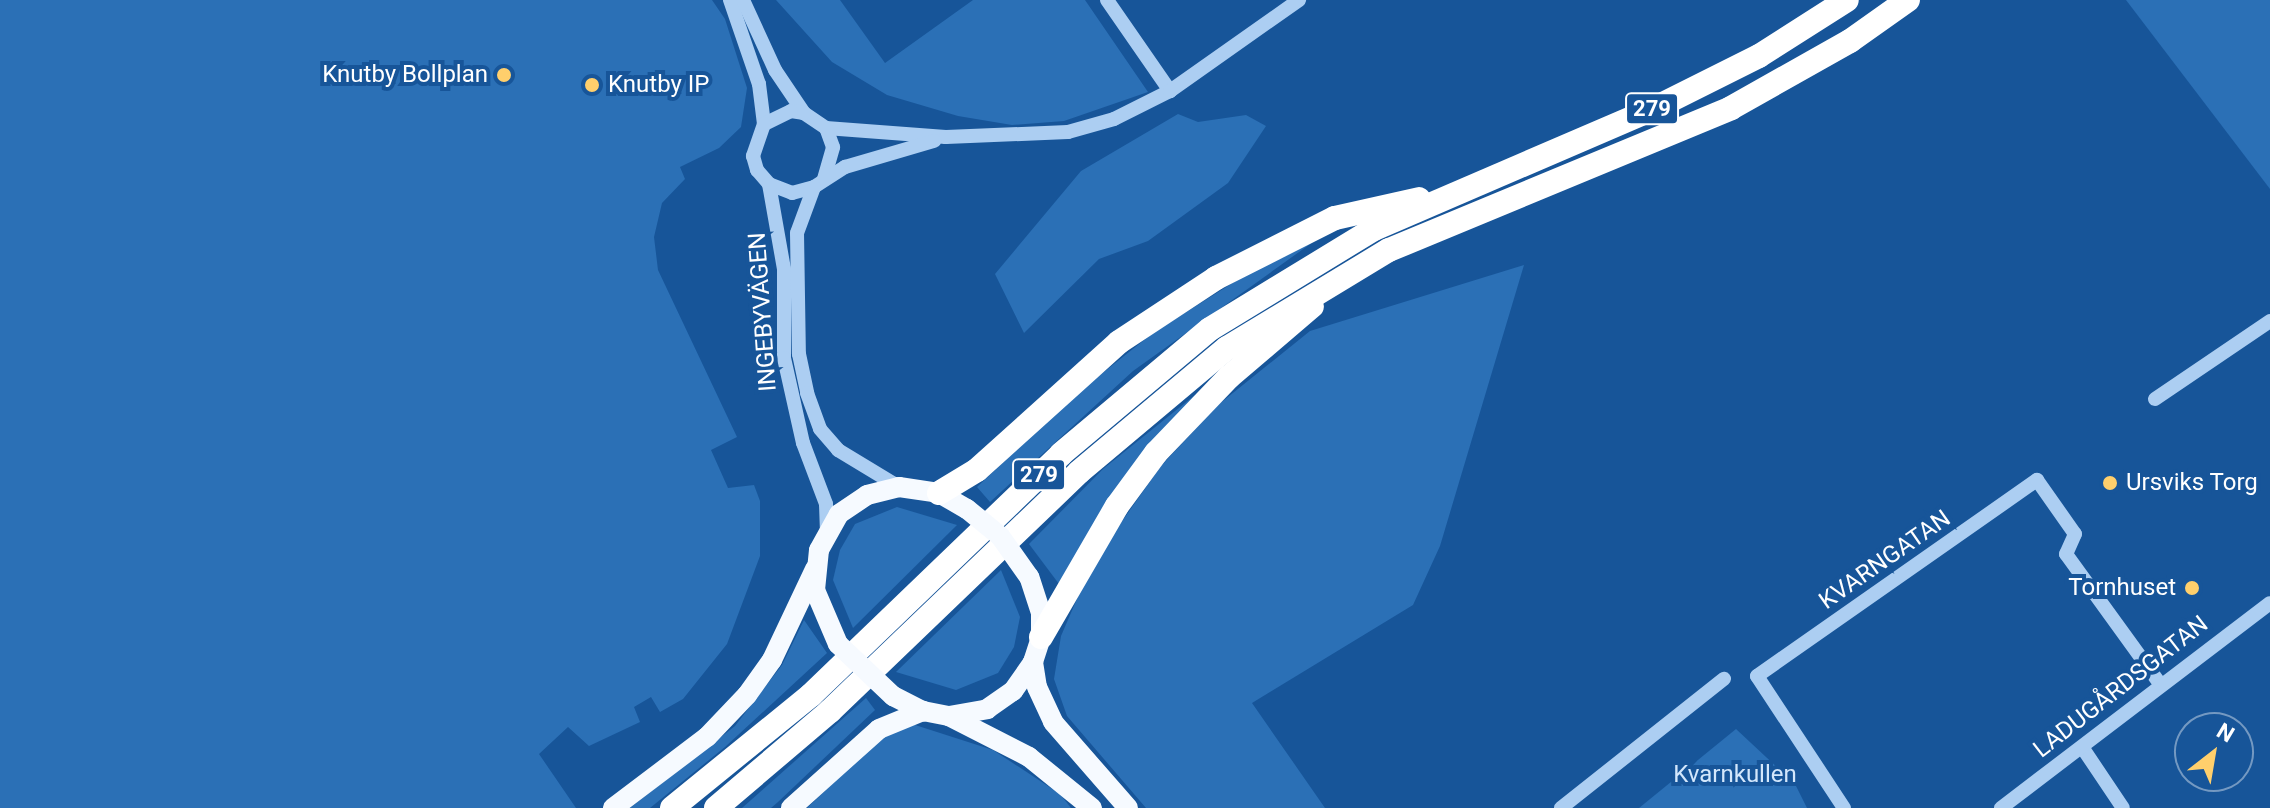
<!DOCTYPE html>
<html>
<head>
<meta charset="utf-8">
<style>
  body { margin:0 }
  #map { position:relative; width:2270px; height:808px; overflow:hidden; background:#175599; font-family:Roboto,sans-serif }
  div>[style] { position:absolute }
  .green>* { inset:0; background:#2b70b6 }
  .minor>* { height:14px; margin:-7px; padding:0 7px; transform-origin:7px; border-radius:7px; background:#accef2 }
  .major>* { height:20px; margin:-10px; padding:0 10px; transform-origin:10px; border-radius:10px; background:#f6faff }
  .highway>* { height:24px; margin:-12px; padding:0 12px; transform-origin:12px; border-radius:12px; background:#fff }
  .major-bridge>* { height:20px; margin:-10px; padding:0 10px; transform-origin:10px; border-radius:10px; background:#f6faff }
  .dots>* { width:22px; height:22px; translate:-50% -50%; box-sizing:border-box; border:4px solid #175599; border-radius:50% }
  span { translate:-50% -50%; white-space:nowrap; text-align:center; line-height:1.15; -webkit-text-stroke:8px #175599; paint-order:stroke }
  .shield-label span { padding:2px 6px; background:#175599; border:2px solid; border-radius:6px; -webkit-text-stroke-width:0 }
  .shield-label { font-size:22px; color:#fff; font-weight:700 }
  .poi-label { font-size:24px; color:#fff }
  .right { translate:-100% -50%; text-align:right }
  .left { translate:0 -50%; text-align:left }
  .street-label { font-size:24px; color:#fff }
  .park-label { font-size:24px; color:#d3e7fc }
  .north { position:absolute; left:2174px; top:712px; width:80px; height:80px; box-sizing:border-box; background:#175599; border:2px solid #7499c2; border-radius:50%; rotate:31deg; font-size:22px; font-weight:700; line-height:32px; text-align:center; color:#fff }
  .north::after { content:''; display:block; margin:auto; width:28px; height:36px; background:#ffcf6c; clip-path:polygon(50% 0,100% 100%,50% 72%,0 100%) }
</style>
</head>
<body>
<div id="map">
  <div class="green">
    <i style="clip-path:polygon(0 0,712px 0,725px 19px,747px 88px,741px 127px,719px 148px,680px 167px,685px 179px,662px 203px,654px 237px,658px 270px,737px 437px,711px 450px,728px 488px,754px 485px,760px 501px,760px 556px,727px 644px,683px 699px,660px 712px,651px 697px,634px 707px,640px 722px,589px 746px,568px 727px,539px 754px,576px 808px,0 808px)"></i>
    <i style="clip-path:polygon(776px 0,840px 0,885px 63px,973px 0,1085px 0,1148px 92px,1064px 121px,1012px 125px,958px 116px,887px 95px,832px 62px)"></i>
    <i style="clip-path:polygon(2127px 0,2270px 0,2270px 189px,2126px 0)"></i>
    <i style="clip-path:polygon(1178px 114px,1198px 122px,1246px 115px,1266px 126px,1228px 183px,1148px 241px,1099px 259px,1024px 333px,995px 274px,1081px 171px)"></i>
    <i style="clip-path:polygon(1313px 242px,1133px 371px,990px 502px,977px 487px,1080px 391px,1153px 333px,1274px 257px)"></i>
    <i style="clip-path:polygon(1524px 265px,1440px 546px,1413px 605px,1252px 703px,1325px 808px,1146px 808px,1067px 716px,1054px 679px,1061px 636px,1086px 578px,1118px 527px,1161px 466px,1218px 405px,1310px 331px)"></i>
    <i style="clip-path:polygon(1205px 387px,1059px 584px,1029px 544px,1103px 469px)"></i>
    <i style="clip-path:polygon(897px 507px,957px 525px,853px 628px,833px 580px,840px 550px,855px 524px)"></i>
    <i style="clip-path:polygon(1001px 570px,1020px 617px,1014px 647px,998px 673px,956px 690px,896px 672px)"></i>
    <i style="clip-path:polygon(804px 620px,827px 653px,725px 747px,650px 808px,630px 808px,735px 726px,782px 665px)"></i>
    <i style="clip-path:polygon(866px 698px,875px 710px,778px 802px,771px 808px,742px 808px)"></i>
    <i style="clip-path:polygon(912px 724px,993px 750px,1060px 794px,1071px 808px,807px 808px,888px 731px)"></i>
    <i style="clip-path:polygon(1736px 729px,1795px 784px,1807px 808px,1639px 808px)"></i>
  </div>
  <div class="minor">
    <i style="left:730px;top:0;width:89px;rotate:71deg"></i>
    <i style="left:759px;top:84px;width:40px;rotate:82.9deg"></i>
    <i style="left:743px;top:0;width:77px;rotate:65.4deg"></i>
    <i style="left:775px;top:70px;width:52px;rotate:56deg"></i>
    <i style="left:1107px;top:0;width:111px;rotate:55.3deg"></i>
    <i style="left:826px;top:128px;width:120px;rotate:4.3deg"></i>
    <i style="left:946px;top:137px;width:122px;rotate:-2.3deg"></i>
    <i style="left:1068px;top:132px;width:48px;rotate:-15.8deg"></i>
    <i style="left:1114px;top:119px;width:63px;rotate:-26.6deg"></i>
    <i style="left:1170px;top:91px;width:158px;rotate:-35.2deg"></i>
    <i style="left:824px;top:179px;width:33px;rotate:-74deg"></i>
    <i style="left:833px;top:147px;width:20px;rotate:-110deg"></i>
    <i style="left:826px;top:128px;width:27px;rotate:-146deg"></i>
    <i style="left:804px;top:113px;width:13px;rotate:-171deg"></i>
    <i style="left:791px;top:111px;width:30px;rotate:154deg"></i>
    <i style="left:764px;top:124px;width:34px;rotate:109deg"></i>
    <i style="left:753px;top:156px;width:15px;rotate:74deg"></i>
    <i style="left:757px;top:170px;width:18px;rotate:49deg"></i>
    <i style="left:769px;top:184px;width:25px;rotate:21deg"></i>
    <i style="left:792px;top:193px;width:23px;rotate:-15deg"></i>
    <i style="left:814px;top:187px;width:37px;rotate:-33deg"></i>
    <i style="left:845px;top:167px;width:93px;rotate:-16.3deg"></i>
    <i style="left:769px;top:184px;width:86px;rotate:80deg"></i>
    <i style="left:784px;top:269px;width:89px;rotate:90deg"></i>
    <i style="left:784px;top:358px;width:87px;rotate:77.4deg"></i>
    <i style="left:803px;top:443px;width:65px;rotate:69.3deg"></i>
    <i style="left:826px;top:504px;width:25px;rotate:88deg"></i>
    <i style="left:814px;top:187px;width:49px;rotate:110.3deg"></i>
    <i style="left:797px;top:233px;width:121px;rotate:89.1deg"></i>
    <i style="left:799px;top:354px;width:40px;rotate:78deg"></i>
    <i style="left:807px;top:393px;width:38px;rotate:70deg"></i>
    <i style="left:820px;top:429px;width:28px;rotate:49deg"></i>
    <i style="left:838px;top:450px;width:71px;rotate:31.2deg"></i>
    <i style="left:2155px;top:399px;width:139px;rotate:-34.1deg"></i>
    <i style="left:2082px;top:747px;width:73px;rotate:56.1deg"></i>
    <i style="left:1561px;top:808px;width:208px;rotate:-38.4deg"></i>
    <i style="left:1844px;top:808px;width:158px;rotate:-123.4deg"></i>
    <i style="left:1757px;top:676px;width:342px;rotate:-35deg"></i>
    <i style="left:2037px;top:480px;width:66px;rotate:54.9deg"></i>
    <i style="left:2075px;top:534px;width:22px;rotate:114deg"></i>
    <i style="left:2066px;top:554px;width:160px;rotate:54.1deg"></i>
    <i style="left:2001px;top:808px;width:338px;rotate:-37.3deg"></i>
  </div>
  <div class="major">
    <i style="left:838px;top:644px;width:59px;rotate:-113.1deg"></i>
    <i style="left:815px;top:590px;width:40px;rotate:-84.3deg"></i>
    <i style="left:819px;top:550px;width:41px;rotate:-60.9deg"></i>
    <i style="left:839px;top:514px;width:34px;rotate:-34deg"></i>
    <i style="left:867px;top:495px;width:33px;rotate:-14deg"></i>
    <i style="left:899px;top:487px;width:40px;rotate:8.5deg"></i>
    <i style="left:939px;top:493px;width:32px;rotate:30deg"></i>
    <i style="left:1033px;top:662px;width:25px;rotate:81deg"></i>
    <i style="left:1037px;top:687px;width:38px;rotate:65deg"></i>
    <i style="left:1053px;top:722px;width:114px;rotate:48.9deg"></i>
    <i style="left:893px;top:696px;width:34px;rotate:27deg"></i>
    <i style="left:923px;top:711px;width:26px;rotate:11deg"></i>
    <i style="left:949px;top:716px;width:39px;rotate:-10deg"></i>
    <i style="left:987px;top:709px;width:32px;rotate:-35deg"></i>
    <i style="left:1013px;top:691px;width:35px;rotate:-55deg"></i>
    <i style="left:1033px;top:662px;width:26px;rotate:-72deg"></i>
    <i style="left:1041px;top:637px;width:24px;rotate:-90deg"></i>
    <i style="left:1041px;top:613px;width:38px;rotate:-108deg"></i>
    <i style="left:949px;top:716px;width:90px;rotate:27.1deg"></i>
    <i style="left:1029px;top:757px;width:81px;rotate:39deg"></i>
    <i style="left:613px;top:808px;width:118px;rotate:-37.1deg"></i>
    <i style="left:707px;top:737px;width:58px;rotate:-46.4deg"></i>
    <i style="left:747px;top:695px;width:43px;rotate:-54.5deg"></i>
    <i style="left:772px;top:660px;width:101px;rotate:-64.7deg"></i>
    <i style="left:791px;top:808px;width:118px;rotate:-41.9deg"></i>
    <i style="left:879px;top:729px;width:48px;rotate:-22.2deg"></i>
  </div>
  <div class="highway">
    <i style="left:939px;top:493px;width:44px;rotate:-31.2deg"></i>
    <i style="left:977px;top:470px;width:191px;rotate:-42deg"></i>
    <i style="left:1119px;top:342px;width:116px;rotate:-33.4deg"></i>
    <i style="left:1216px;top:278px;width:133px;rotate:-26.8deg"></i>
    <i style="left:1335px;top:218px;width:86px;rotate:-12.7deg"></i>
    <i style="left:1041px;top:637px;width:151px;rotate:-59.9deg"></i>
    <i style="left:1117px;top:506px;width:66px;rotate:-53.7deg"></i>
    <i style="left:1156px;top:453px;width:105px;rotate:-46.2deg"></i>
    <i style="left:1229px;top:377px;width:109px;rotate:-40.5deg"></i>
    <i style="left:672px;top:808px;width:179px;rotate:-39.1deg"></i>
    <i style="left:811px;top:695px;width:347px;rotate:-43.9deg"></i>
    <i style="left:1061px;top:454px;width:194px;rotate:-40deg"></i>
    <i style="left:1210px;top:329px;width:192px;rotate:-31.4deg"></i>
    <i style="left:1374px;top:229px;width:308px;rotate:-23.3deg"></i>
    <i style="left:1657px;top:107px;width:114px;rotate:-26.6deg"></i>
    <i style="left:1759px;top:56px;width:104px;rotate:-32.5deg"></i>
    <i style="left:716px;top:808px;width:150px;rotate:-40.4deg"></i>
    <i style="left:830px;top:711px;width:345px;rotate:-43.8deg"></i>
    <i style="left:1079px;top:472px;width:193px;rotate:-40deg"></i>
    <i style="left:1227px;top:348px;width:189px;rotate:-31.2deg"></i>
    <i style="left:1389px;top:250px;width:370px;rotate:-22.5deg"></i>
    <i style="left:1731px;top:108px;width:137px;rotate:-29.4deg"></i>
    <i style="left:1850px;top:41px;width:71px;rotate:-35.3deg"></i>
  </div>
  <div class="major-bridge">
    <i style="left:967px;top:509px;width:43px;rotate:39.3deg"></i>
    <i style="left:1000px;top:536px;width:50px;rotate:54.7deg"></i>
    <i style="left:838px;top:644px;width:76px;rotate:43.4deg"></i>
  </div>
  <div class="dots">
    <i style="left:504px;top:75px;background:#ffcf6c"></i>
    <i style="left:592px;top:85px;background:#ffcf6c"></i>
    <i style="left:2110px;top:483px;background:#ffcf6c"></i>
    <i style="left:2192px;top:588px;background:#ffcf6c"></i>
  </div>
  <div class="shield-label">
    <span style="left:1652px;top:109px">279</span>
    <span style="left:1039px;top:475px">279</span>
  </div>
  <div class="poi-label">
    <span class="right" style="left:488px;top:75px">Knutby Bollplan</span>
    <span class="left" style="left:608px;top:85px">Knutby IP</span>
    <span class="left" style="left:2126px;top:483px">Ursviks Torg</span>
    <span class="right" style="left:2176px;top:588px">Tornhuset</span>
  </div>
  <div class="street-label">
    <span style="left:763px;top:312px;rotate:-94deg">INGEBYVÄGEN</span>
    <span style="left:1885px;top:560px;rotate:-35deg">KVARNGATAN</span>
    <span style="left:2121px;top:687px;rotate:-38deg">LADUGÅRDSGATAN</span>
  </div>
  <div class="park-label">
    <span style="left:1735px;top:775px">Kvarnkullen</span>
  </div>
  <div class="north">N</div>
</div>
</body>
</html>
